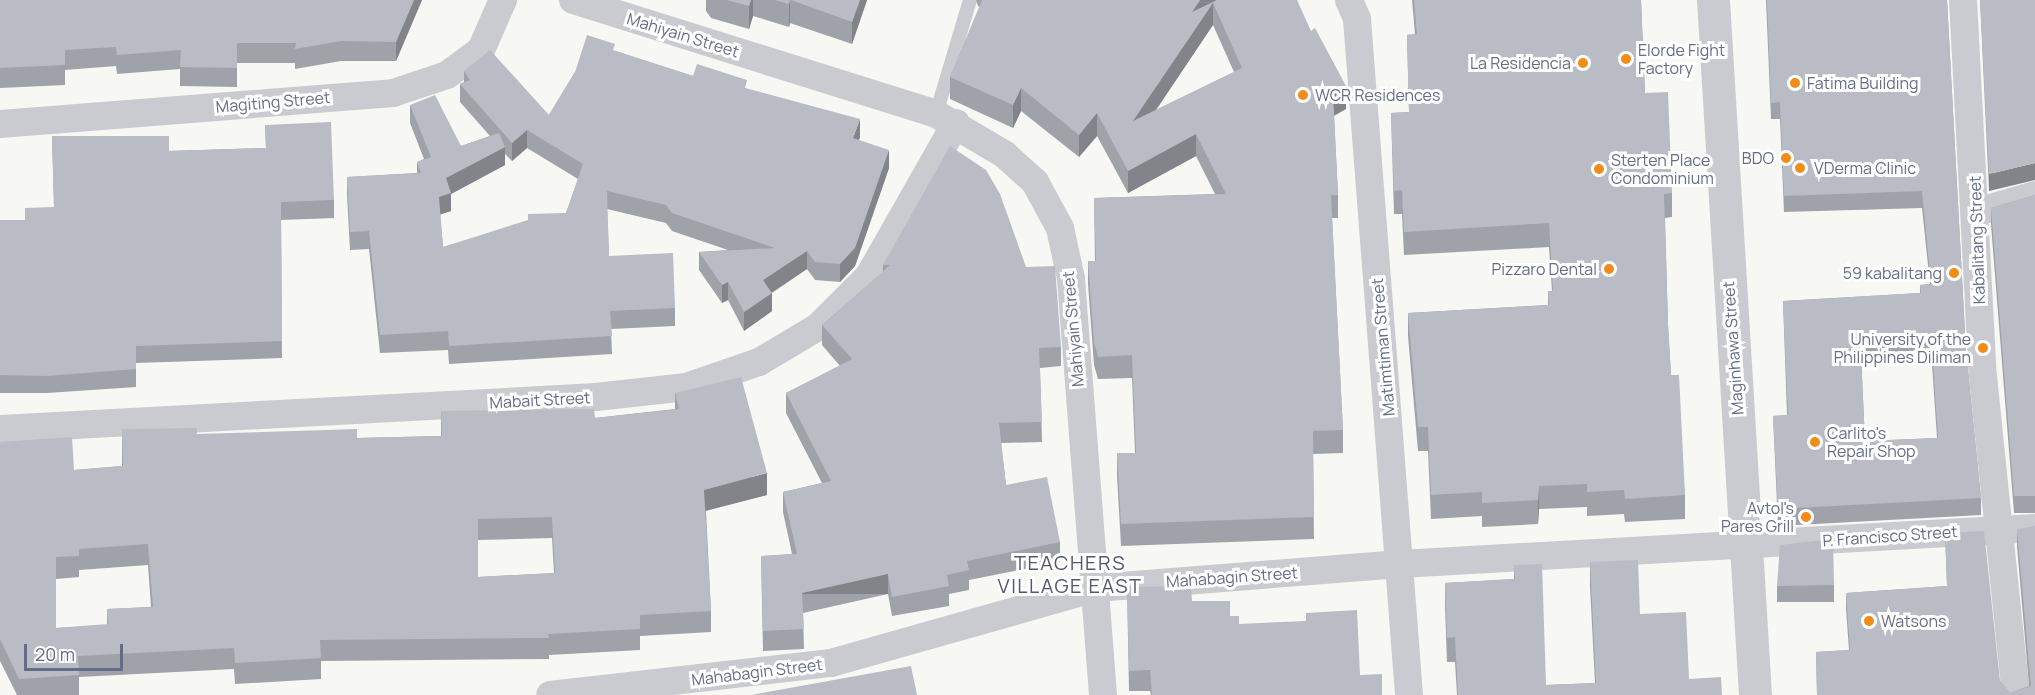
<!DOCTYPE html>
<html>
<head>
<meta charset="utf-8">
<style>
  body { margin:0 }
  #map { position:relative; width:2035px; height:695px; overflow:hidden; background:#f7f8f4; font-family:Manrope,sans-serif }
  div>[style] { position:absolute }
  .service>* { height:14px; margin:-7px; padding:0 7px; transform-origin:7px; border-radius:7px; background:#cacbd0 }
  .minor>* { height:28px; margin:-14px; padding:0 14px; transform-origin:14px; border-radius:14px; background:#cacbd0 }
  .tertiary>* { height:33px; margin:-16.5px; padding:0 16.5px; transform-origin:16.5px; border-radius:16.5px; background:#cacbd0 }
  .wall>* { inset:0; background:#9fa2a9; transform-origin:0 0 }
  .shaded-wall>* { inset:0; background:#828489; transform-origin:0 0 }
  .building>* { inset:0; background:#b9bcc4 }
  .dots>* { width:16px; height:16px; translate:-50% -50%; box-sizing:border-box; border:3px solid #fff; border-radius:50% }
  span { translate:-50% -50%; white-space:nowrap; text-align:center; line-height:1.15; -webkit-text-stroke:6px #fff; paint-order:stroke }
  .street-label { font-size:16px; color:#646d88 }
  .poi-label { font-size:16px; color:#646d88 }
  .left { translate:0 -50%; text-align:left }
  .right { translate:-100% -50%; text-align:right }
  .quarter-label { font-size:20px; color:#52596c; letter-spacing:1.5px }
  .scale { position:absolute; left:24px; top:644px; width:99px; height:27px; box-sizing:border-box; border:3px solid #646d88; border-top:0; padding-left:8px; font-size:18px; line-height:21px; white-space:nowrap; color:#646d88; -webkit-text-stroke:4px #fff; paint-order:stroke }
</style>
</head>
<body>
<div id="map">
  <div class="service">
    <i style="left:936px;top:114px;width:119px;rotate:-73.4deg"></i>
  </div>
  <div class="minor">
    <i style="left:573px;top:0;width:380px;rotate:17.4deg"></i>
    <i style="left:936px;top:114px;width:79px;rotate:30.5deg"></i>
    <i style="left:1004px;top:154px;width:42px;rotate:42.1deg"></i>
    <i style="left:1035px;top:182px;width:52px;rotate:61.5deg"></i>
    <i style="left:1060px;top:228px;width:52px;rotate:77.8deg"></i>
    <i style="left:1071px;top:279px;width:417px;rotate:85.6deg"></i>
    <i style="left:1349px;top:0;width:21px;rotate:67deg"></i>
    <i style="left:1357px;top:19px;width:678px;rotate:85.6deg"></i>
    <i style="left:1963px;top:0;width:367px;rotate:87deg"></i>
    <i style="left:1982px;top:367px;width:330px;rotate:84.1deg"></i>
    <i style="left:0;top:124px;width:394px;rotate:-4.5deg"></i>
    <i style="left:393px;top:93px;width:57px;rotate:-18.4deg"></i>
    <i style="left:447px;top:75px;width:42px;rotate:-36.3deg"></i>
    <i style="left:481px;top:50px;width:55px;rotate:-66.3deg"></i>
    <i style="left:1977px;top:212px;width:60px;rotate:-16.3deg"></i>
    <i style="left:0;top:429px;width:597px;rotate:-3.07deg"></i>
    <i style="left:596px;top:397px;width:91px;rotate:-6.3deg"></i>
    <i style="left:686px;top:387px;width:77px;rotate:-18.9deg"></i>
    <i style="left:759px;top:362px;width:69px;rotate:-30.7deg"></i>
    <i style="left:818px;top:327px;width:72px;rotate:-45deg"></i>
    <i style="left:869px;top:276px;width:176px;rotate:-60.4deg"></i>
    <i style="left:550px;top:695px;width:283px;rotate:-6.5deg"></i>
    <i style="left:831px;top:663px;width:275px;rotate:-15.8deg"></i>
    <i style="left:1096px;top:588px;width:305px;rotate:-4.5deg"></i>
    <i style="left:1400px;top:564px;width:636px;rotate:-3.24deg"></i>
  </div>
  <div class="tertiary">
    <i style="left:1713px;top:0;width:696px;rotate:86.54deg"></i>
  </div>
  <div class="wall">
    <i style="clip-path:polygon(0 0,422px 0,396px 61px,341px 61px,295px 69px,295px 63px,237px 63px,237px 87px,180px 86px,180px 69px,117px 74px,116px 66px,65px 70px,65px 85px,0 88px)"></i>
    <i style="clip-path:polygon(706px 0,867px 0,852px 44px,790px 23px,789px 27px,753px 16px,749px 29px,711px 18px,706px 11px)"></i>
    <i style="clip-path:polygon(evenodd,976px 0,1216px 0,1346px 109px,1334px 116px,1338px 195px,1338px 218px,1332px 218px,1343px 430px,1343px 453px,1313px 454px,1314px 539px,1121px 546px,1117px 476px,1117px 453px,1135px 453px,1132px 378px,1098px 379px,1094px 365px,1088px 284px,1088px 261px,1095px 261px,1094px 198px,1215px 194px,1196px 156px,1128px 193px,1097px 136px,1079px 157px,1021px 111px,1013px 128px,950px 99px,950px 77px,980px 7px,978px 6px,976px 0,1213px 25px,1234px 72px,1156px 110px,1213px 25px)"></i>
    <i style="clip-path:polygon(1412px 0,1641px 0,1645px 93px,1672px 193px,1672px 217px,1665px 218px,1668px 325px,1671px 375px,1685px 495px,1685px 519px,1625px 522px,1624px 514px,1587px 516px,1587px 507px,1539px 509px,1538px 524px,1482px 527px,1482px 516px,1431px 519px,1428px 451px,1418px 451px,1408px 336px,1408px 313px,1548px 305px,1548px 291px,1552px 291px,1549px 247px,1404px 255px,1402px 214px,1394px 214px,1391px 113px,1409px 112px,1407px 35px,1415px 34px)"></i>
    <i style="clip-path:polygon(evenodd,1766px 0,1947px 0,1966px 351px,1981px 498px,1981px 515px,1778px 526px,1773px 416px,1787px 415px,1783px 301px,1920px 293px,1920px 285px,1930px 284px,1922px 208px,1784px 212px,1780px 119px,1771px 119px,1766px 0,1931px 350px,1937px 438px,1865px 441px,1861px 353px,1931px 350px)"></i>
    <i style="clip-path:polygon(1980px 0,2035px 0,1989px 191px)"></i>
    <i style="clip-path:polygon(evenodd,615px 51px,693px 76px,747px 89px,860px 137px,859px 140px,889px 168px,855px 266px,840px 282px,815px 280px,807px 269px,772px 293px,772px 311px,744px 331px,728px 300px,722px 303px,699px 270px,699px 252px,728px 250px,672px 231px,666px 223px,607px 209px,609px 256px,675px 308px,675px 326px,611px 329px,612px 354px,449px 364px,448px 350px,380px 353px,369px 249px,350px 250px,347px 195px,347px 177px,417px 173px,417px 162px,424px 159px,410px 123px,410px 105px,461px 146px,490px 136px,460px 102px,460px 84px,464px 82px,464px 71px,549px 115px,575px 72px,615px 51px,527px 148px,578px 179px,566px 213px,443px 247px,440px 214px,451px 211px,451px 194px,505px 165px,505px 154px,512px 161px,527px 148px)"></i>
    <i style="clip-path:polygon(265px 125px,334px 200px,334px 218px,281px 220px,282px 358px,136px 363px,136px 387px,47px 393px,0 393px,0 220px,25px 220px,54px 207px,52px 136px,169px 151px,266px 148px)"></i>
    <i style="clip-path:polygon(2035px 195px,2035px 513px,2014px 513px,1991px 225px,1991px 208px)"></i>
    <i style="clip-path:polygon(883px 265px,1026px 267px,1061px 347px,1061px 366px,1040px 368px,1042px 442px,1001px 443px,1006px 485px,1060px 542px,1060px 562px,969px 580px,969px 590px,949px 594px,949px 606px,892px 616px,888px 594px,803px 613px,804px 649px,763px 651px,761px 556px,792px 554px,783px 512px,783px 492px,822px 483px,786px 413px,786px 393px,840px 366px,822px 345px,822px 325px,883px 272px)"></i>
    <i style="clip-path:polygon(evenodd,675px 393px,767px 495px,706px 511px,711px 611px,711px 632px,640px 636px,640px 650px,549px 655px,549px 659px,321px 661px,321px 679px,235px 684px,234px 669px,79px 677px,79px 695px,17px 695px,0 661px,0 442px,74px 470px,122px 466px,122px 429px,197px 434px,357px 438px,441px 436px,441px 411px,595px 418px,675px 409px,675px 393px,552px 538px,554px 573px,478px 577px,478px 540px,552px 538px,675px 393px,148px 565px,151px 607px,107px 609px,107px 625px,56px 628px,56px 579px,79px 577px,79px 570px,148px 565px)"></i>
    <i style="clip-path:polygon(2017px 529px,2035px 695px,1817px 695px,1816px 652px,1849px 650px,1846px 609px,1846px 593px,1947px 586px,1945px 533px,2000px 681px,2010px 693px,2029px 686px,2017px 546px)"></i>
    <i style="clip-path:polygon(1590px 562px,1640px 614px,1689px 679px,1722px 695px,1457px 695px,1455px 662px,1447px 662px,1445px 607px,1445px 583px,1514px 579px,1514px 565px,1546px 685px,1595px 683px,1590px 587px)"></i>
    <i style="left:1834px;top:585px;width:17px;height:57px;rotate:90deg"></i>
    <i style="clip-path:polygon(1127px 587px,1192px 601px,1230px 616px,1239px 624px,1360px 675px,1382px 695px,1151px 695px,1150px 691px,1129px 691px)"></i>
  </div>
  <div class="shaded-wall">
    <i style="clip-path:polygon(414px 0,422px 0,396px 61px,396px 42px)"></i>
    <i style="clip-path:polygon(751px 0,753px 0,753px 16px,749px 29px,749px 6px)"></i>
    <i style="clip-path:polygon(790px 0,790px 23px,789px 27px,789px 4px)"></i>
    <i style="clip-path:polygon(860px 0,867px 0,852px 44px,852px 22px)"></i>
    <i style="clip-path:polygon(1200px 0,1216px 0,1213px 5px,1213px 25px,1133px 144px,1133px 121px,1192px 12px)"></i>
    <i style="clip-path:polygon(1346px 86px,1346px 109px,1333px 116px,1333px 93px)"></i>
    <i style="clip-path:polygon(1021px 88px,1021px 111px,1013px 128px,1013px 105px)"></i>
    <i style="clip-path:polygon(1097px 113px,1097px 136px,1079px 157px,1079px 135px)"></i>
    <i style="clip-path:polygon(860px 119px,860px 137px,853px 156px,853px 138px)"></i>
    <i style="clip-path:polygon(527px 130px,527px 148px,512px 161px,512px 143px)"></i>
    <i style="clip-path:polygon(1196px 134px,1196px 156px,1128px 193px,1128px 171px)"></i>
    <i style="clip-path:polygon(505px 147px,505px 165px,451px 194px,451px 211px,439px 215px,439px 197px,446px 178px)"></i>
    <i style="clip-path:polygon(889px 150px,889px 168px,855px 266px,840px 282px,840px 264px)"></i>
    <i style="clip-path:polygon(2035px 163px,2035px 180px,1989px 191px,1989px 174px)"></i>
    <i style="clip-path:polygon(807px 251px,807px 269px,763px 298px,763px 280px)"></i>
    <i style="clip-path:polygon(728px 282px,728px 300px,722px 303px,722px 285px)"></i>
    <i style="clip-path:polygon(772px 293px,772px 311px,744px 331px,744px 312px)"></i>
    <i style="clip-path:polygon(767px 473px,767px 495px,704px 511px,704px 490px)"></i>
    <i style="clip-path:polygon(1539px 486px,1539px 509px,1538px 524px,1538px 500px)"></i>
    <i style="left:888px;top:574px;width:20px;height:88px;rotate:90deg"></i>
  </div>
  <div class="building">
    <i style="clip-path:polygon(0 0,414px 0,396px 42px,341px 41px,295px 49px,296px 43px,237px 43px,237px 68px,180px 67px,181px 50px,117px 55px,116px 47px,65px 50px,65px 65px,0 68px)"></i>
    <i style="clip-path:polygon(727px 0,751px 0,749px 6px)"></i>
    <i style="clip-path:polygon(775px 0,790px 0,789px 4px)"></i>
    <i style="clip-path:polygon(791px 0,860px 0,852px 22px)"></i>
    <i style="clip-path:polygon(evenodd,982px 0,1200px 0,1192px 12px,1217px 0,1297px 0,1311px 31px,1315px 28px,1346px 86px,1333px 93px,1338px 195px,1331px 195px,1343px 430px,1313px 431px,1314px 517px,1121px 524px,1117px 453px,1136px 453px,1132px 355px,1098px 357px,1094px 342px,1088px 261px,1096px 261px,1094px 198px,1226px 194px,1196px 134px,1128px 171px,1097px 113px,1079px 135px,1021px 88px,1013px 105px,950px 77px,982px 0,1213px 3px,1242px 68px,1133px 121px,1213px 3px)"></i>
    <i style="clip-path:polygon(1414px 0,1641px 0,1645px 93px,1668px 92px,1672px 193px,1664px 194px,1668px 325px,1671px 375px,1679px 375px,1685px 495px,1625px 499px,1624px 490px,1587px 492px,1587px 484px,1539px 486px,1538px 500px,1482px 503px,1482px 492px,1431px 495px,1428px 427px,1418px 427px,1408px 313px,1549px 305px,1548px 291px,1553px 291px,1549px 223px,1404px 232px,1402px 190px,1394px 191px,1391px 113px,1409px 112px,1407px 35px,1417px 34px)"></i>
    <i style="clip-path:polygon(evenodd,1767px 0,1947px 0,1966px 351px,1981px 498px,1778px 509px,1773px 416px,1788px 415px,1783px 301px,1921px 293px,1920px 285px,1931px 284px,1922px 191px,1784px 196px,1780px 102px,1771px 103px,1767px 0,1931px 333px,1938px 438px,1865px 441px,1860px 336px,1931px 333px)"></i>
    <i style="clip-path:polygon(1980px 0,2035px 0,2035px 163px,1989px 174px)"></i>
    <i style="clip-path:polygon(587px 35px,615px 44px,613px 50px,693px 76px,697px 64px,747px 80px,745px 88px,860px 119px,853px 138px,889px 150px,855px 248px,840px 264px,815px 262px,807px 251px,763px 280px,772px 293px,744px 312px,728px 282px,722px 285px,699px 252px,775px 248px,672px 213px,666px 205px,607px 191px,609px 256px,673px 253px,675px 308px,610px 311px,612px 336px,449px 346px,448px 331px,380px 335px,369px 231px,350px 232px,347px 177px,421px 173px,417px 162px,431px 157px,410px 105px,435px 95px,461px 146px,499px 133px,505px 147px,446px 178px,451px 193px,439px 197px,443px 247px,528px 220px,528px 214px,566px 213px,583px 164px,527px 130px,512px 143px,460px 84px,470px 80px,464px 71px,490px 50px,549px 115px,575px 72px)"></i>
    <i style="clip-path:polygon(331px 122px,334px 200px,281px 202px,282px 341px,136px 346px,136px 369px,47px 376px,0 375px,0 220px,25px 220px,25px 208px,54px 207px,52px 136px,169px 136px,169px 151px,266px 148px,265px 125px)"></i>
    <i style="clip-path:polygon(950px 146px,986px 170px,1000px 194px,1026px 267px,1055px 266px,1061px 347px,1039px 348px,1042px 422px,999px 423px,1006px 485px,1047px 477px,1060px 542px,967px 561px,969px 570px,947px 575px,949px 586px,892px 597px,888px 574px,802px 593px,804px 629px,763px 631px,761px 556px,797px 554px,783px 492px,831px 481px,786px 393px,852px 359px,822px 325px,890px 265px,883px 265px)"></i>
    <i style="clip-path:polygon(2035px 195px,2035px 496px,2014px 496px,1991px 208px)"></i>
    <i style="clip-path:polygon(evenodd,741px 377px,767px 473px,704px 490px,711px 611px,640px 615px,640px 629px,548px 634px,549px 638px,320px 640px,321px 658px,235px 663px,234px 648px,78px 656px,79px 675px,19px 679px,0 639px,0 442px,72px 437px,74px 470px,123px 466px,122px 429px,197px 428px,197px 434px,357px 429px,357px 438px,442px 436px,441px 411px,594px 409px,595px 418px,679px 409px,675px 393px,741px 377px,552px 517px,555px 573px,478px 577px,478px 519px,552px 517px,741px 377px,148px 544px,153px 607px,107px 609px,108px 624px,56px 628px,56px 557px,79px 556px,79px 549px,148px 544px)"></i>
    <i style="clip-path:polygon(2035px 526px,2035px 695px,1817px 695px,1816px 652px,1850px 650px,1846px 593px,1947px 586px,1945px 533px,1984px 531px,2000px 681px,2010px 693px,2031px 686px,2017px 529px)"></i>
    <i style="clip-path:polygon(1833px 539px,1834px 585px,1777px 586px,1780px 545px)"></i>
    <i style="clip-path:polygon(1638px 560px,1640px 614px,1686px 612px,1689px 679px,1721px 677px,1722px 695px,1458px 695px,1455px 637px,1447px 638px,1445px 583px,1515px 579px,1514px 565px,1542px 564px,1546px 685px,1596px 683px,1590px 562px)"></i>
    <i style="clip-path:polygon(1191px 586px,1192px 601px,1230px 601px,1230px 616px,1239px 616px,1239px 624px,1306px 621px,1306px 613px,1357px 610px,1360px 675px,1382px 674px,1382px 695px,1152px 695px,1150px 670px,1129px 671px,1127px 587px)"></i>
    <i style="clip-path:polygon(911px 666px,917px 695px,751px 695px)"></i>
  </div>
  <div class="dots">
    <i style="left:1626px;top:59px;background:#f38b19"></i>
    <i style="left:1583px;top:63px;background:#f38b19"></i>
    <i style="left:1795px;top:83px;background:#f38b19"></i>
    <i style="left:1303px;top:95px;background:#f38b19"></i>
    <i style="left:1786px;top:158px;background:#f38b19"></i>
    <i style="left:1800px;top:168px;background:#f38b19"></i>
    <i style="left:1599px;top:169px;background:#f38b19"></i>
    <i style="left:1609px;top:269px;background:#f38b19"></i>
    <i style="left:1954px;top:273px;background:#f38b19"></i>
    <i style="left:1983px;top:348px;background:#f38b19"></i>
    <i style="left:1815px;top:442px;background:#f38b19"></i>
    <i style="left:1806px;top:517px;background:#f38b19"></i>
    <i style="left:1869px;top:621px;background:#f38b19"></i>
  </div>
  <div class="street-label">
    <span style="left:683px;top:35px;rotate:17deg">Mahiyain Street</span>
    <span style="left:273px;top:102px;rotate:-5deg">Magiting Street</span>
    <span style="left:1977px;top:240px;rotate:-92deg">Kabalitang Street</span>
    <span style="left:1073px;top:329px;rotate:-95deg">Mahiyain Street</span>
    <span style="left:1383px;top:347px;rotate:-95deg">Matimtiman Street</span>
    <span style="left:1733px;top:348px;rotate:-94deg">Maginhawa Street</span>
    <span style="left:540px;top:400px;rotate:-3deg">Mabait Street</span>
    <span style="left:1890px;top:536px;rotate:-4deg">P. Francisco Street</span>
    <span style="left:1232px;top:577px;rotate:-4deg">Mahabagin Street</span>
    <span style="left:757px;top:672px;rotate:-7deg">Mahabagin Street</span>
  </div>
  <div class="poi-label">
    <span class="left" style="left:1638px;top:59px">Elorde Fight<br>Factory</span>
    <span class="right" style="left:1571px;top:63px">La Residencia</span>
    <span class="left" style="left:1807px;top:83px">Fatima Building</span>
    <span class="left" style="left:1315px;top:95px">WCR Residences</span>
    <span class="right" style="left:1774px;top:158px">BDO</span>
    <span class="left" style="left:1611px;top:169px">Sterten Place<br>Condominium</span>
    <span class="left" style="left:1814px;top:168px">VDerma Clinic</span>
    <span class="right" style="left:1597px;top:269px">Pizzaro Dental</span>
    <span class="right" style="left:1942px;top:273px">59 kabalitang</span>
    <span class="right" style="left:1971px;top:348px">University of the<br>Philippines Diliman</span>
    <span class="left" style="left:1827px;top:442px">Carlito's<br>Repair Shop</span>
    <span class="right" style="left:1794px;top:517px">Avtol's<br>Pares Grill</span>
    <span class="left" style="left:1881px;top:621px">Watsons</span>
  </div>
  <div class="quarter-label">
    <span style="left:1070px;top:574px">TEACHERS<br>VILLAGE EAST</span>
  </div>
  <div class="scale">20 m</div>
</div>
</body>
</html>
